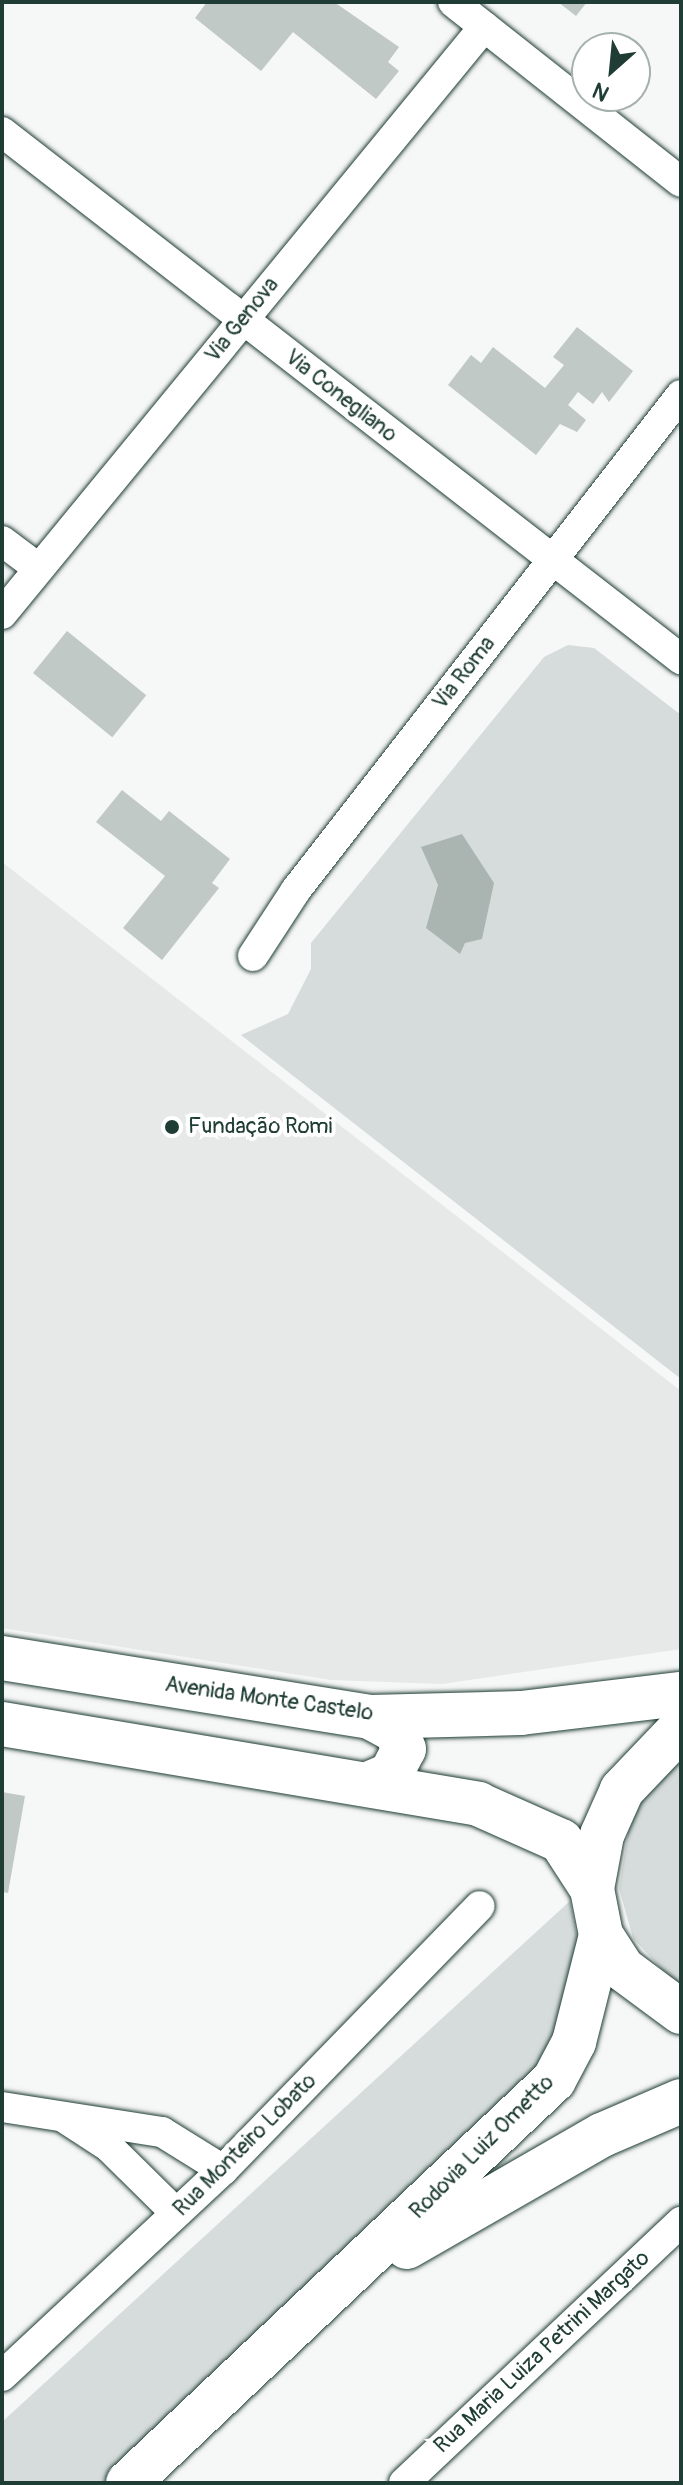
<!DOCTYPE html>
<html>
<head>
<meta charset="utf-8">
<style>
  body { margin:0 }
  #map { position:relative; width:683px; height:2485px; overflow:hidden; background:#f6f7f7; font-family:Pangolin,sans-serif }
  div>[style] { position:absolute }
  .built>* { inset:0; background:#e6e9e8 }
  .green>* { inset:0; background:#d6dcdb }
  .water>* { inset:0; background:#aab5b1 }
  .building>* { inset:0; background:#c0c9c6; transform-origin:0 0 }
  .roads { filter:drop-shadow(0 0 2px #1f3d34) drop-shadow(0 0 2px #1f3d34) }
  .street>* { height:30px; margin:-15px; padding:0 15px; transform-origin:15px; border-radius:15px; background:#fff }
  .primary>* { height:44px; margin:-22px; padding:0 22px; transform-origin:22px; border-radius:22px; background:#fff }
  .dots>* { width:22px; height:22px; translate:-50% -50%; box-sizing:border-box; border:4px solid #fff; border-radius:50% }
  span { translate:-50% -50%; white-space:nowrap; text-align:center; line-height:1.15; -webkit-text-stroke:8px #fff; paint-order:stroke }
  .street-label { font-size:22px; color:#1f3d34 }
  .poi-label { font-size:22px; color:#1f3d34 }
  .left { translate:0 -50%; text-align:left }
  .frame { position:absolute; inset:0; border:4px solid #1f3d34; pointer-events:none }
  .north { position:absolute; left:571px; top:32px; width:80px; height:80px; box-sizing:border-box; background:#fff; border:2px solid #a5b1ae; border-radius:50%; rotate:207deg; font-size:22px; font-weight:700; line-height:32px; text-align:center; color:#1f3d34 }
  .north::after { content:''; display:block; margin:auto; width:28px; height:36px; background:#1f3d34; clip-path:polygon(50% 0,100% 100%,50% 72%,0 100%) }
</style>
</head>
<body>
<div id="map">
  <div class="built">
    <i style="clip-path:polygon(2px 862px,681px 1391px,681px 1649px,442px 1684px,331px 1680px,2px 1628px)"></i>
  </div>
  <div class="green">
    <i style="clip-path:polygon(568px 645px,594px 648px,681px 715px,681px 1379px,241px 1035px,288px 1014px,311px 969px,311px 943px,544px 657px)"></i>
    <i style="clip-path:polygon(681px 1757px,681px 1990px,633px 1938px,619px 1888px,629px 1828px,643px 1799px)"></i>
    <i style="clip-path:polygon(570px 1901px,581px 1958px,557px 2047px,114px 2483px,2px 2483px,2px 2422px)"></i>
  </div>
  <div class="water">
    <i style="clip-path:polygon(462px 834px,494px 883px,482px 939px,465px 943px,460px 954px,426px 928px,438px 885px,421px 847px)"></i>
  </div>
  <div class="building">
    <i style="clip-path:polygon(207px 2px,334px 2px,399px 47px,388px 62px,399px 71px,376px 99px,293px 32px,261px 71px,195px 18px)"></i>
    <i style="clip-path:polygon(558px 2px,587px 2px,576px 16px)"></i>
    <i style="clip-path:polygon(577px 327px,633px 371px,609px 402px,602px 392px,593px 404px,578px 392px,568px 405px,586px 420px,577px 432px,560px 424px,536px 455px,448px 385px,471px 355px,481px 363px,493px 347px,545px 388px,564px 365px,553px 357px)"></i>
    <i style="left:67px;top:631px;width:102px;height:54px;rotate:39deg"></i>
    <i style="clip-path:polygon(122px 790px,161px 821px,169px 811px,230px 859px,212px 883px,219px 888px,162px 960px,123px 928px,165px 876px,96px 822px)"></i>
    <i style="clip-path:polygon(2px 1792px,25px 1796px,8px 1893px,2px 1892px)"></i>
  </div>
  <div class="roads">
    <div class="street">
      <i style="left:453px;top:2px;width:290px;rotate:38.3deg"></i>
      <i style="left:2px;top:132px;width:860px;rotate:37.82deg"></i>
      <i style="left:2px;top:541px;width:45px;rotate:36.9deg"></i>
      <i style="left:2px;top:614px;width:760px;rotate:-50.61deg"></i>
      <i style="left:253px;top:956px;width:79px;rotate:-56.9deg"></i>
      <i style="left:296px;top:890px;width:627px;rotate:-52.13deg"></i>
      <i style="left:2px;top:2107px;width:162px;rotate:8.9deg"></i>
      <i style="left:162px;top:2132px;width:72px;rotate:31.9deg"></i>
      <i style="left:63px;top:2117px;width:55px;rotate:33.1deg"></i>
      <i style="left:109px;top:2147px;width:94px;rotate:44.6deg"></i>
      <i style="left:2px;top:2376px;width:302px;rotate:-43deg"></i>
      <i style="left:223px;top:2170px;width:368px;rotate:-45.8deg"></i>
      <i style="left:404px;top:2483px;width:381px;rotate:-43.3deg"></i>
    </div>
    <div class="primary">
      <i style="left:2px;top:1658px;width:373px;rotate:9.1deg"></i>
      <i style="left:370px;top:1717px;width:151px;rotate:-1.5deg"></i>
      <i style="left:521px;top:1713px;width:161px;rotate:-6.8deg"></i>
      <i style="left:2px;top:1724px;width:483px;rotate:9.5deg"></i>
      <i style="left:478px;top:1804px;width:91px;rotate:24deg"></i>
      <i style="left:561px;top:1841px;width:57px;rotate:57.1deg"></i>
      <i style="left:681px;top:1728px;width:86px;rotate:133.6deg"></i>
      <i style="left:622px;top:1790px;width:49px;rotate:114deg"></i>
      <i style="left:602px;top:1835px;width:55px;rotate:100.5deg"></i>
      <i style="left:592px;top:1889px;width:47px;rotate:78.9deg"></i>
      <i style="left:601px;top:1935px;width:40px;rotate:57.1deg"></i>
      <i style="left:623px;top:1969px;width:72px;rotate:36.6deg"></i>
      <i style="left:368px;top:1784px;width:25px;rotate:-23deg"></i>
      <i style="left:391px;top:1774px;width:28px;rotate:-63deg"></i>
      <i style="left:404px;top:1749px;width:20px;rotate:-114deg"></i>
      <i style="left:396px;top:1731px;width:30px;rotate:-152deg"></i>
      <i style="left:407px;top:2247px;width:225px;rotate:-29.9deg"></i>
      <i style="left:602px;top:2135px;width:86px;rotate:-23.3deg"></i>
      <i style="left:128px;top:2483px;width:586px;rotate:-43.41deg"></i>
      <i style="left:554px;top:2080px;width:43px;rotate:-62.2deg"></i>
      <i style="left:574px;top:2042px;width:110px;rotate:-75.8deg"></i>
    </div>
  </div>
  <div class="dots">
    <i style="left:172px;top:1127px;background:#1f3d34"></i>
  </div>
  <div class="street-label">
    <span style="left:242px;top:320px;rotate:-51deg">Via Genova</span>
    <span style="left:341px;top:396px;rotate:38deg">Via Conegliano</span>
    <span style="left:464px;top:673px;rotate:-52deg">Via Roma</span>
    <span style="left:269px;top:1699px;rotate:8deg">Avenida Monte Castelo</span>
    <span style="left:245px;top:2145px;rotate:-45deg">Rua Monteiro Lobato</span>
    <span style="left:482px;top:2147px;rotate:-45deg">Rodovia Luiz Ometto</span>
    <span style="left:542px;top:2352px;rotate:-43deg">Rua Maria Luiza Petrini Margato</span>
  </div>
  <div class="poi-label">
    <span class="left" style="left:188px;top:1127px">Fundação Romi</span>
  </div>
  <div class="frame"></div>
  <div class="north">N</div>
</div>
</body>
</html>
